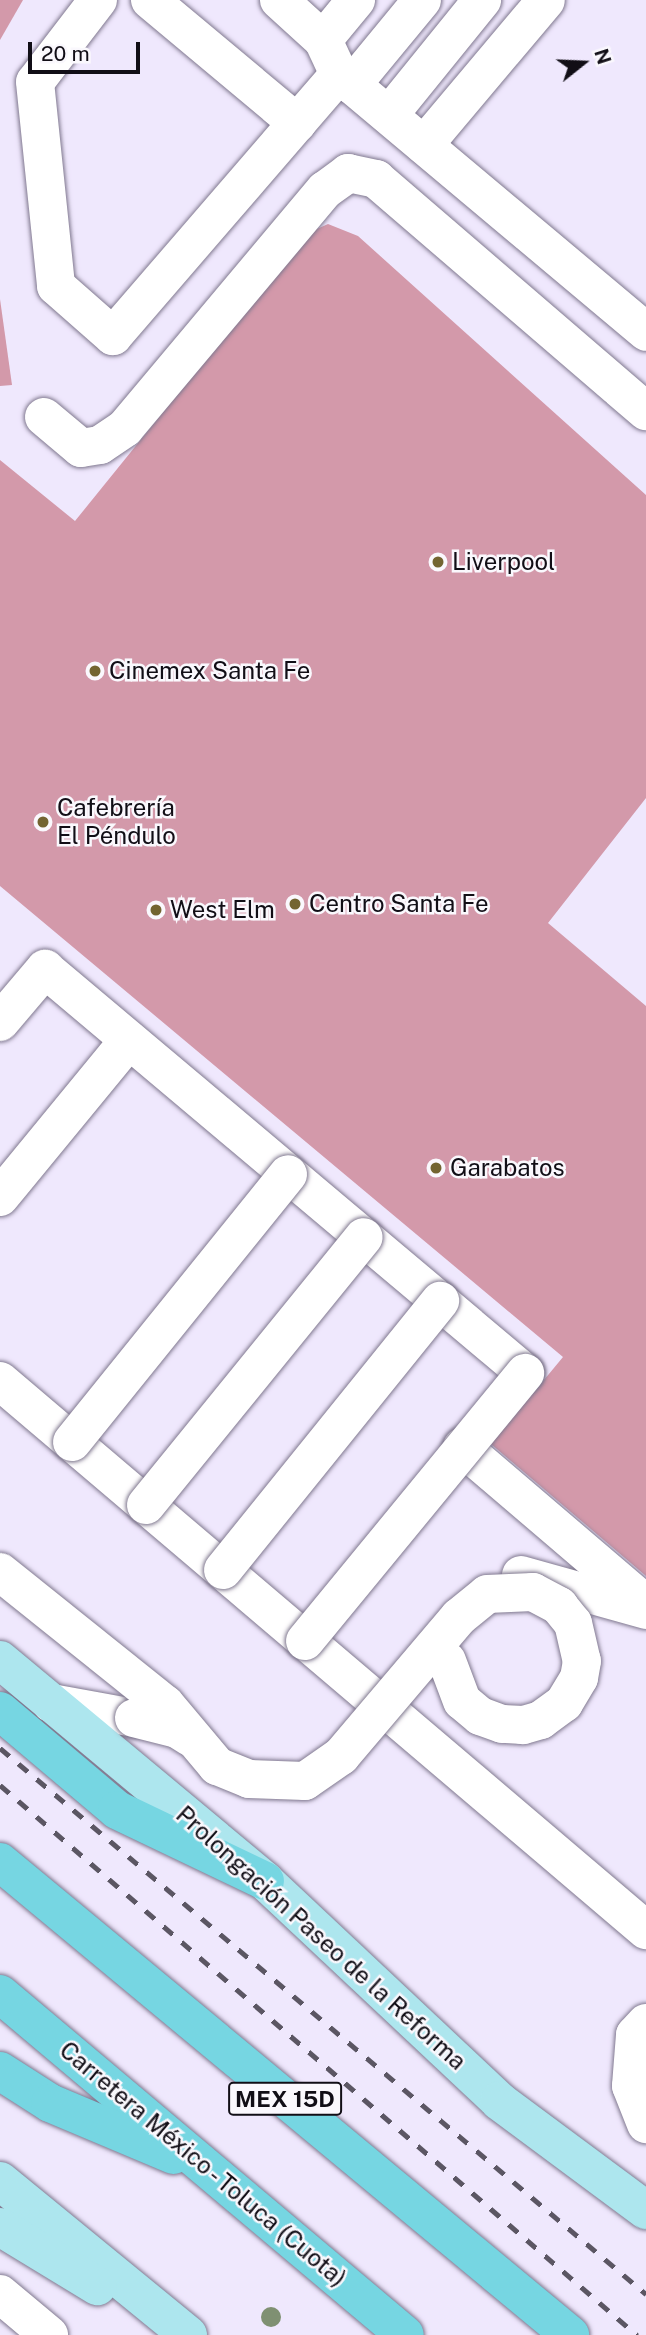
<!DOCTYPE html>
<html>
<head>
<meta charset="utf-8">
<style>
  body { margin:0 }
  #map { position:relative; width:646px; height:2335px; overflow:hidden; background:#efe8fd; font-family:"Public Sans",sans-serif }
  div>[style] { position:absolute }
  .building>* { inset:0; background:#d399aa }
  .roads { filter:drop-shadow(0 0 2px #80788f) drop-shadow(0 0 2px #80788f) }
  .minor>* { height:38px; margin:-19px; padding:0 19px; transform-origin:19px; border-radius:19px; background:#fff }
  .major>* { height:38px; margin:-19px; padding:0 19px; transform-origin:19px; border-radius:19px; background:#ade6ee }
  .highway>* { height:38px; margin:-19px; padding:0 19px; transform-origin:19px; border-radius:19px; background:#76d6e2 }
  .rail>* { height:5px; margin-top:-2.5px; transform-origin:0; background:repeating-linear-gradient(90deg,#5b5663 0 12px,transparent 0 24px) }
  .bridges { filter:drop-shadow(0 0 2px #80788f) drop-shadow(0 0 2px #80788f) }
  .minor-bridge>* { height:38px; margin:-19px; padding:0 19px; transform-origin:19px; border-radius:19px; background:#fff }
  .trees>* { width:20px; height:20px; margin:-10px; border-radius:50%; background:#7f9072 }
  .dots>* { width:19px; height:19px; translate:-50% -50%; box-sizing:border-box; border:4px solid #faf8fd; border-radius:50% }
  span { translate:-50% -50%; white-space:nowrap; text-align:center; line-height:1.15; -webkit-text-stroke:5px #faf8fd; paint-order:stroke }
  .shield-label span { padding:2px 5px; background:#faf8fd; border:2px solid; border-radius:5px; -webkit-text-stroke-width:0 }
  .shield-label { font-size:23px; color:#110e16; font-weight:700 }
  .poi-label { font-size:24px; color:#110e16 }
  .left { translate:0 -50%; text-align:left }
  .street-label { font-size:24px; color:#110e16 }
  .north { position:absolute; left:548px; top:28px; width:70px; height:70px; -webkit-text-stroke:5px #faf8fd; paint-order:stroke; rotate:72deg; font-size:19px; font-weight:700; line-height:28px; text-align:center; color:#110e16 }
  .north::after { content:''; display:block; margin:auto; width:24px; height:32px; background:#110e16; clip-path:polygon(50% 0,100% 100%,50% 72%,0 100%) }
  .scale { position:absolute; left:28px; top:42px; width:112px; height:32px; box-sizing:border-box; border:4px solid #110e16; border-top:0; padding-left:9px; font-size:21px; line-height:24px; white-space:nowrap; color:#110e16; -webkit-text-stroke:5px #faf8fd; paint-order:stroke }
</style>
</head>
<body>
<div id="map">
  <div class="building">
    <i style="clip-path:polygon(0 0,23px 0,0 40px)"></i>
    <i style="clip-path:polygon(328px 224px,358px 236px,646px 495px,646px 798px,548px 923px,646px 1006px,646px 1576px,491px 1444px,563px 1357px,0 886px,0 460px,75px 521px,308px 233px)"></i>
    <i style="clip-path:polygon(0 299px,12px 385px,0 386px)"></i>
  </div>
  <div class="roads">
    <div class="minor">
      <i style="left:98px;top:0;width:103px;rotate:127.5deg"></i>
      <i style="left:35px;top:82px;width:205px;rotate:84.1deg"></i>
      <i style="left:56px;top:286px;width:76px;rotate:41.3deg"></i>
      <i style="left:113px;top:336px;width:346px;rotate:-49.2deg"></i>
      <i style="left:339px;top:74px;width:401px;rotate:40deg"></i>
      <i style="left:150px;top:0;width:192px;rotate:39.9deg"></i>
      <i style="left:279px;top:0;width:59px;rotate:42.3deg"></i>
      <i style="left:323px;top:40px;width:38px;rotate:65deg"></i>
      <i style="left:323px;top:40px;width:52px;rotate:-50.5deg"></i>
      <i style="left:352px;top:85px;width:110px;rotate:-50.5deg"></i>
      <i style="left:389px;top:115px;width:148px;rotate:-51deg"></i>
      <i style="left:424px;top:145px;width:189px;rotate:-49.9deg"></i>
      <i style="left:44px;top:417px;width:48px;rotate:40deg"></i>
      <i style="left:81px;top:448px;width:19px;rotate:-9deg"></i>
      <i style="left:100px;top:445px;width:30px;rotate:-34deg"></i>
      <i style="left:125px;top:428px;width:311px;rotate:-50deg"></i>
      <i style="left:325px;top:190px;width:29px;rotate:-36deg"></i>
      <i style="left:348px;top:173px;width:29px;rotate:12deg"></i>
      <i style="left:376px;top:179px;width:356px;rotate:40.7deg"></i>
      <i style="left:0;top:1022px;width:70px;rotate:-49.7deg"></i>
      <i style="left:45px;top:969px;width:627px;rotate:40.09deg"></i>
      <i style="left:0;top:1197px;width:203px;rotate:-50.6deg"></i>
      <i style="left:0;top:1381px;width:848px;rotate:40.36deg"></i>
      <i style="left:462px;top:1447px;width:242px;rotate:40.5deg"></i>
      <i style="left:521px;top:1575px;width:130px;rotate:15.6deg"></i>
      <i style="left:51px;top:1703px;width:84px;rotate:10.2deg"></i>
      <i style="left:646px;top:2023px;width:16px;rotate:133deg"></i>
      <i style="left:635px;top:2035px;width:51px;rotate:94.5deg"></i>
      <i style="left:631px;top:2086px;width:41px;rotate:68.5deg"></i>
      <i style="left:0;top:2294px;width:64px;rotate:39.9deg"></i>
    </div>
    <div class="major">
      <i style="left:0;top:1660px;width:345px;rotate:39.8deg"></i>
      <i style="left:265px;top:1881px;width:321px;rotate:43.2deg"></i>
      <i style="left:499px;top:2101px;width:183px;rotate:36.6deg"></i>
      <i style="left:0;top:2181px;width:243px;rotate:39.3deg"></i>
      <i style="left:0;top:2227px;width:114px;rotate:31.3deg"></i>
    </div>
    <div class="highway">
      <i style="left:0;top:1711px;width:153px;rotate:40.2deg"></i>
      <i style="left:117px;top:1810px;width:164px;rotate:25.6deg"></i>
      <i style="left:0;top:1862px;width:741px;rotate:39.69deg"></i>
      <i style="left:0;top:1994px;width:529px;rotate:40.1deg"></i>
      <i style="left:0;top:2071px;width:59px;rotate:32.6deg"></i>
      <i style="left:50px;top:2103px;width:134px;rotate:22.8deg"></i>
    </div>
  </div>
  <div class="rail">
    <i style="left:0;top:1748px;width:846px;rotate:40.2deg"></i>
    <i style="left:0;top:1785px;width:842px;rotate:40.81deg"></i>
  </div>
  <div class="bridges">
    <div class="minor-bridge">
      <i style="left:72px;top:1442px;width:344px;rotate:-51.1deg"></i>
      <i style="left:146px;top:1505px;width:345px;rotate:-50.9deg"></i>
      <i style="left:223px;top:1570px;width:346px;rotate:-51.1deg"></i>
      <i style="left:0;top:1572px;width:211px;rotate:38.7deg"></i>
      <i style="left:165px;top:1704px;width:81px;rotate:50deg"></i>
      <i style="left:217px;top:1766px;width:35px;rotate:22deg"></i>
      <i style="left:249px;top:1779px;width:56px;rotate:2deg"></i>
      <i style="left:305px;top:1781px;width:44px;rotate:-34.8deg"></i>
      <i style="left:341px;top:1756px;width:182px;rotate:-49.7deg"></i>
      <i style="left:459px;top:1617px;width:36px;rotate:-39deg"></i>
      <i style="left:487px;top:1594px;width:46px;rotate:-2.5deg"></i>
      <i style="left:533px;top:1592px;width:30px;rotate:28deg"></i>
      <i style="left:559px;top:1606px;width:22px;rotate:51deg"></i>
      <i style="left:573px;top:1623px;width:39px;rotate:77deg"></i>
      <i style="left:582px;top:1661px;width:17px;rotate:100deg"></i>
      <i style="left:579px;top:1678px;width:29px;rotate:121deg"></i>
      <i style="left:564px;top:1703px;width:29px;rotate:144deg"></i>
      <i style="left:541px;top:1720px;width:19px;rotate:164deg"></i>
      <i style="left:523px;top:1725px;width:21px;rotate:-177deg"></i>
      <i style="left:502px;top:1724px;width:23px;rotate:-160deg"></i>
      <i style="left:480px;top:1716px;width:23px;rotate:-140deg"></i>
      <i style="left:462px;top:1701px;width:43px;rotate:-110.6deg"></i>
      <i style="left:305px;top:1641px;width:347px;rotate:-50.6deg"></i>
      <i style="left:134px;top:1718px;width:44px;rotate:14.3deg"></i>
      <i style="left:177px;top:1729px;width:15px;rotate:32deg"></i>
    </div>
  </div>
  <div class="trees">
    <i style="left:271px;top:2317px"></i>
  </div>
  <div class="dots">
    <i style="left:438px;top:562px;background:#736431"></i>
    <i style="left:95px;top:671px;background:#736431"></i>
    <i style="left:43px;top:822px;background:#736431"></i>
    <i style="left:295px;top:904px;background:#736431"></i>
    <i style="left:156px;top:910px;background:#736431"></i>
    <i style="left:436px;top:1168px;background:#736431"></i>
  </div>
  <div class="shield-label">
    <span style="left:285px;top:2099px">MEX 15D</span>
  </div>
  <div class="poi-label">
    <span class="left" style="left:452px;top:562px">Liverpool</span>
    <span class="left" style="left:109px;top:671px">Cinemex Santa Fe</span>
    <span class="left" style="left:57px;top:822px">Cafebrería<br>El Péndulo</span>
    <span class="left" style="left:309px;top:904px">Centro Santa Fe</span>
    <span class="left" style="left:170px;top:910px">West Elm</span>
    <span class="left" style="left:450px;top:1168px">Garabatos</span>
  </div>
  <div class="street-label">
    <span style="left:321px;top:1938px;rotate:42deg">Prolongación Paseo de la Reforma</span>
    <span style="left:203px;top:2164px;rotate:40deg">Carretera México - Toluca (Cuota)</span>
  </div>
  <div class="north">N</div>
  <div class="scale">20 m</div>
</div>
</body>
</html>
